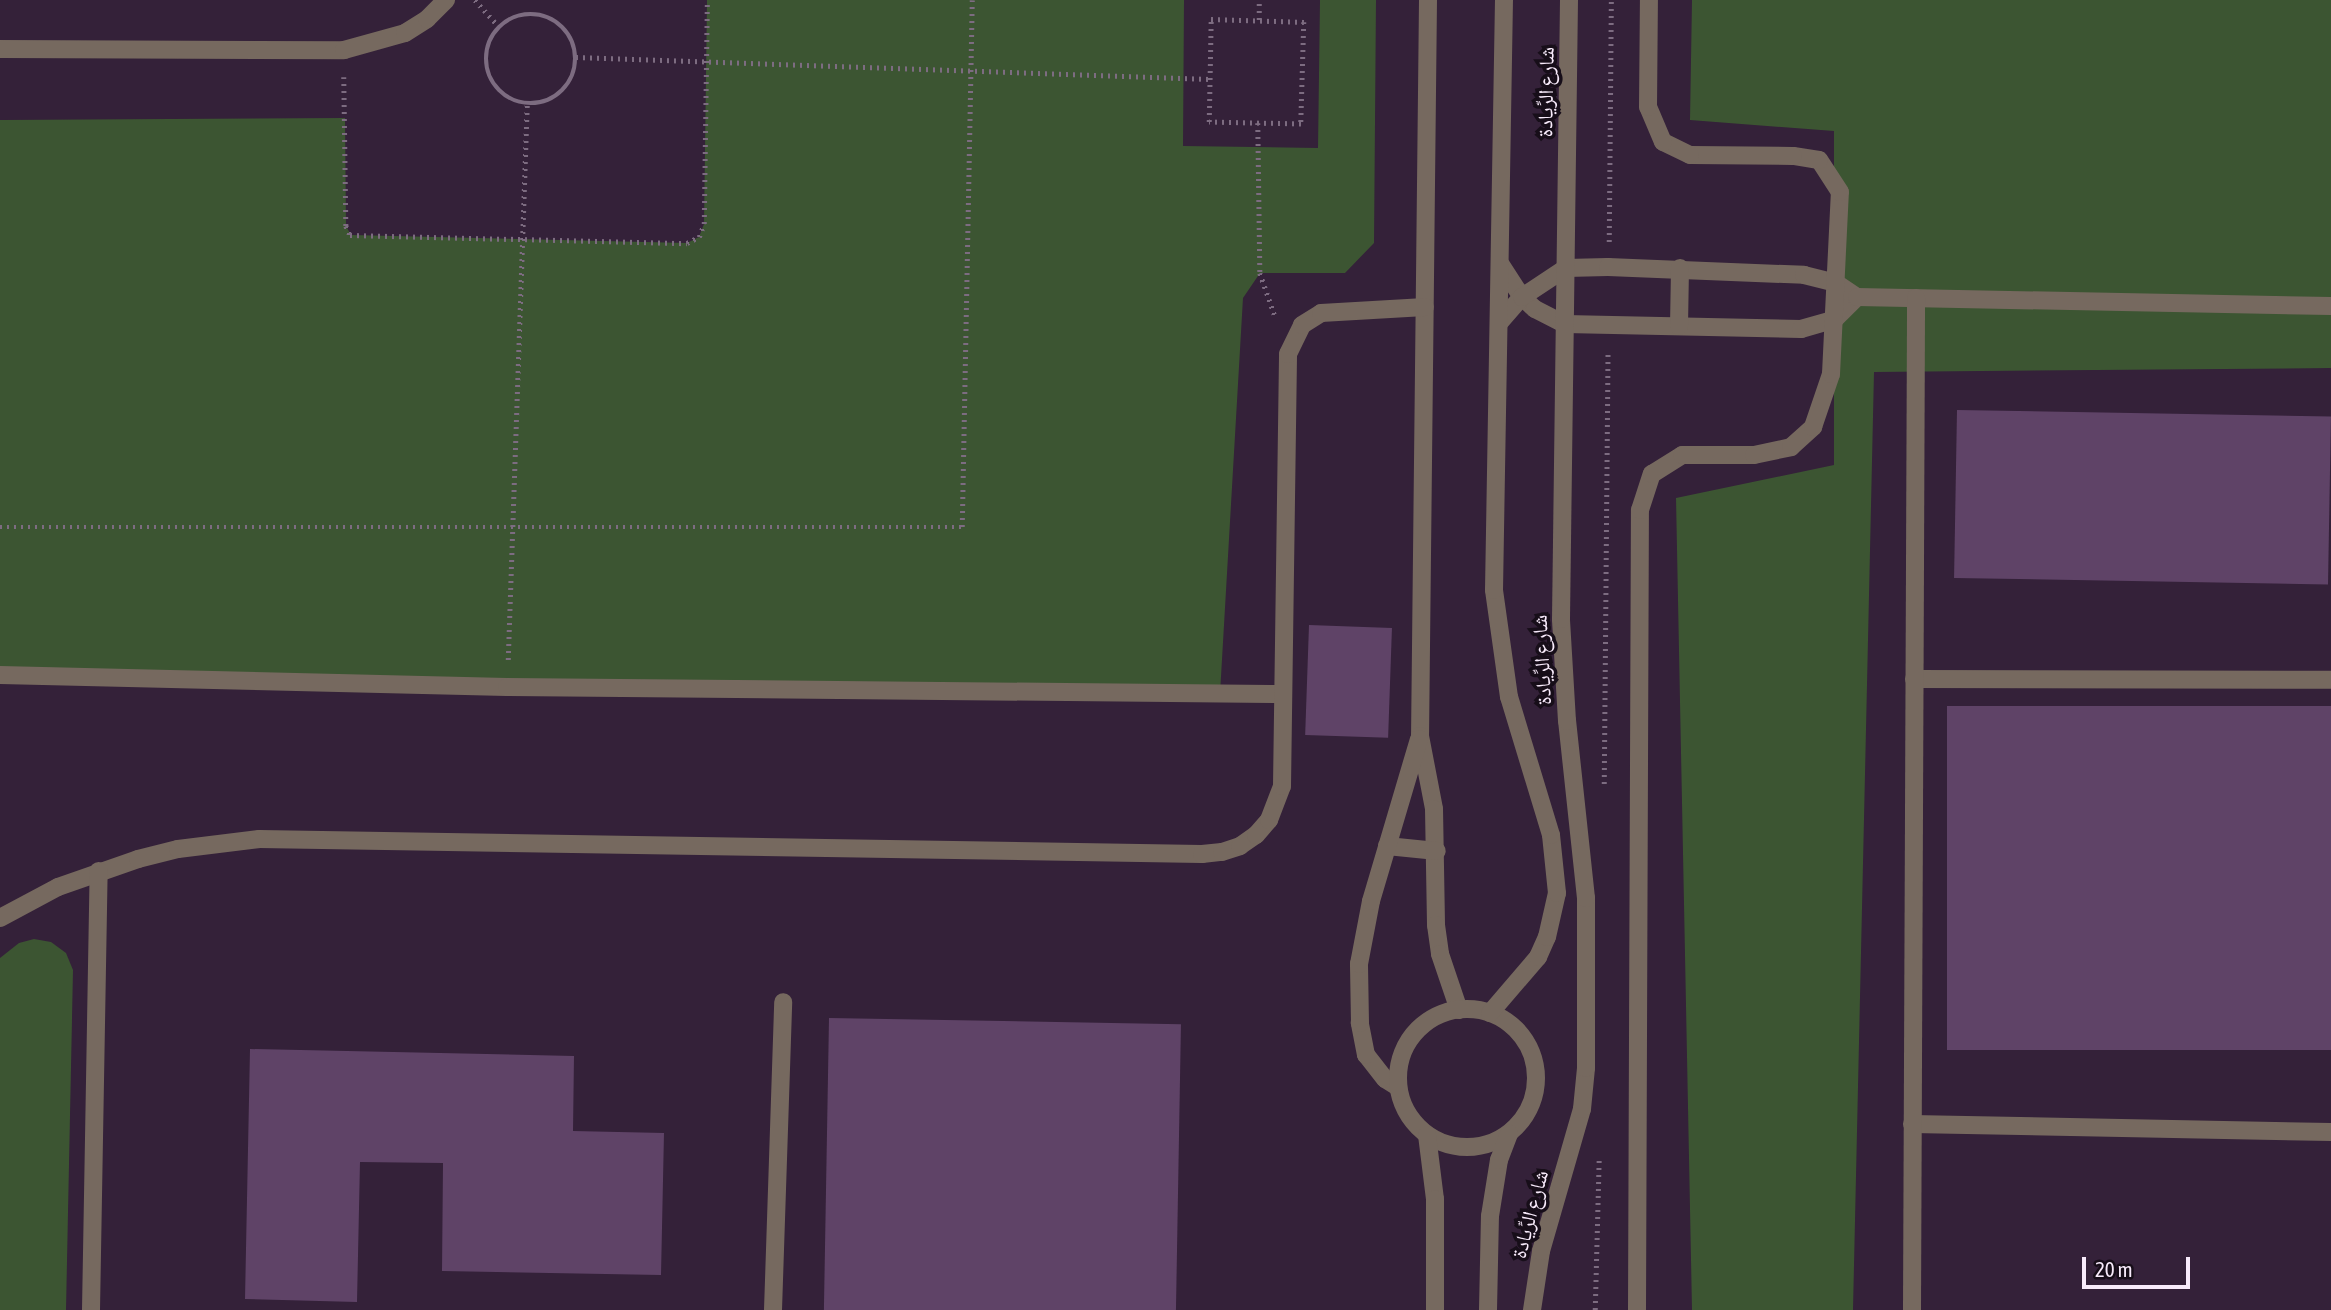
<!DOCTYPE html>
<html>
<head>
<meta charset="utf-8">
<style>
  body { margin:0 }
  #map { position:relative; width:2331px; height:1310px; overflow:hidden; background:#342139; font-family:"Asap Condensed","Noto Naskh Arabic",sans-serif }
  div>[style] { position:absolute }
  .green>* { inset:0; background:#3c5532 }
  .building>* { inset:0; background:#5f4367; transform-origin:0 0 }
  .path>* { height:4.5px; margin-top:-2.25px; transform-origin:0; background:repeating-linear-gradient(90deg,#7d6c81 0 2px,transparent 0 7px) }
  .path>.ring { margin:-2.25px; padding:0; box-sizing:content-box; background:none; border:4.5px solid #7d6c81; border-radius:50% }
  .service>* { height:18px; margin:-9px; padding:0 9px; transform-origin:9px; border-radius:9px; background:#76695f }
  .minor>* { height:18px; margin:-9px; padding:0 9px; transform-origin:9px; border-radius:9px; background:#76695f }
  .minor>.ring { margin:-9px; padding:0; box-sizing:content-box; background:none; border:18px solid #76695f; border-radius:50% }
  span { translate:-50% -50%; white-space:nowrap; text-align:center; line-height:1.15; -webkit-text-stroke:7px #170e19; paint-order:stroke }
  .street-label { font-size:21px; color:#f8ebfb }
  .scale { position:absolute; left:2082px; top:1257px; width:108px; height:32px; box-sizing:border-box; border:4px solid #f8ebfb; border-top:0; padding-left:9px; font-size:21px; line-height:24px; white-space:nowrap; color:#f8ebfb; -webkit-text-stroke:5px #170e19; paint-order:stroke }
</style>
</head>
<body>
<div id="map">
  <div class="green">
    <i style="clip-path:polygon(707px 0,1184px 0,1183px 146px,1318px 148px,1320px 0,1376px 0,1374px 243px,1345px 273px,1260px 273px,1243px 298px,1220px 694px,0 675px,0 120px,345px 118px,346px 226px,351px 235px,687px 243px,699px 237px,704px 224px)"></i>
    <i style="clip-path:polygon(1692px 0,2331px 0,2331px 368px,1874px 372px,1853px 1310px,1692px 1310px,1676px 498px,1834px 465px,1834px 131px,1690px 120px)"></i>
    <i style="clip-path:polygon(34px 939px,51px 942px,66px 953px,73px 970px,66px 1310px,0 1310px,0 958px,19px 943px)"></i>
  </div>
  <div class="building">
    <i style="left:1957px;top:410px;width:374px;height:168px;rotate:1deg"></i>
    <i style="left:1309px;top:625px;width:83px;height:110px;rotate:2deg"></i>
    <i style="left:1947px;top:706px;width:384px;height:344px"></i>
    <i style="left:829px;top:1018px;width:352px;height:292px;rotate:1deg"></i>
    <i style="clip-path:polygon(250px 1049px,574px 1056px,573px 1131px,664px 1133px,661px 1275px,442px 1271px,443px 1163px,360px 1162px,357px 1302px,245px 1299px)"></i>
  </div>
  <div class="path">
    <i style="left:475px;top:0;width:36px;rotate:48deg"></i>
    <i class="ring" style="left:486px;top:14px;width:85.5px;height:85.5px"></i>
    <i style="left:1211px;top:19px;width:93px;rotate:1.8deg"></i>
    <i style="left:1304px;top:22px;width:102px;rotate:91.7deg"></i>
    <i style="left:1301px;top:124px;width:92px;rotate:-178.8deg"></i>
    <i style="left:1209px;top:122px;width:103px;rotate:-88.9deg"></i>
    <i style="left:1259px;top:20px;width:20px;rotate:-90deg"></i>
    <i style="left:576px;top:57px;width:634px;rotate:1.99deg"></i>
    <i style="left:344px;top:77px;width:149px;rotate:89.2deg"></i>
    <i style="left:346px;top:226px;width:10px;rotate:66deg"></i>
    <i style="left:350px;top:235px;width:337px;rotate:1.4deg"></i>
    <i style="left:687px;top:243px;width:13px;rotate:-27deg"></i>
    <i style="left:699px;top:237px;width:14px;rotate:-69deg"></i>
    <i style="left:704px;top:224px;width:224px;rotate:-89.2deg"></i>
    <i style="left:1258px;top:123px;width:150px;rotate:89.2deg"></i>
    <i style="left:1260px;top:273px;width:46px;rotate:70.8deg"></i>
    <i style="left:1609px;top:242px;width:242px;rotate:-89.5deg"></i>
    <i style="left:0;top:527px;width:962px"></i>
    <i style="left:962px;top:527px;width:527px;rotate:-88.91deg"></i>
    <i style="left:508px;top:660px;width:556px;rotate:-88.04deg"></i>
    <i style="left:1604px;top:784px;width:432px;rotate:-89.5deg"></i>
    <i style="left:1595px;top:1310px;width:153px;rotate:-88.5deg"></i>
  </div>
  <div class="service">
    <i style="left:1428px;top:0;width:736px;rotate:90.62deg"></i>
    <i style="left:1420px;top:736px;width:74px;rotate:79.1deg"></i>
    <i style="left:1434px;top:809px;width:116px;rotate:89deg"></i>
    <i style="left:1436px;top:925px;width:29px;rotate:82deg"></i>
    <i style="left:1440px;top:954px;width:59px;rotate:71.3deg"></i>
    <i style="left:0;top:49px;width:344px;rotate:0.2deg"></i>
    <i style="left:344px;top:50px;width:63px;rotate:-15.6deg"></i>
    <i style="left:405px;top:33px;width:26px;rotate:-32deg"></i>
    <i style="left:427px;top:19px;width:27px;rotate:-45deg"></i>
    <i style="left:1501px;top:265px;width:38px;rotate:57deg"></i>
    <i style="left:1522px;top:297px;width:18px;rotate:43deg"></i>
    <i style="left:1535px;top:309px;width:34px;rotate:27deg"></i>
    <i style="left:1565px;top:324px;width:236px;rotate:1.2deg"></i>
    <i style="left:1801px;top:329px;width:35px;rotate:-16deg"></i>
    <i style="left:1835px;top:319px;width:31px;rotate:-45deg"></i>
    <i style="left:1499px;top:323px;width:35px;rotate:-49deg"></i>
    <i style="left:1522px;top:297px;width:53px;rotate:-33.4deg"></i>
    <i style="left:1566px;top:268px;width:42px;rotate:-1.4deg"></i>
    <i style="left:1608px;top:267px;width:196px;rotate:2.3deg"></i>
    <i style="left:1804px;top:275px;width:33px;rotate:14deg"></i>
    <i style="left:1836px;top:283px;width:25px;rotate:34deg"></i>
    <i style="left:1857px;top:297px;width:474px;rotate:1.1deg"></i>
    <i style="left:1679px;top:326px;width:58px;rotate:-89deg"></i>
    <i style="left:0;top:675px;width:507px;rotate:1.36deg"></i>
    <i style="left:507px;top:687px;width:776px;rotate:0.52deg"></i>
    <i style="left:1914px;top:679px;width:417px;rotate:0.1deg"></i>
    <i style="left:1387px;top:846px;width:50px;rotate:5.7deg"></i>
    <i style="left:0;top:918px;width:66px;rotate:-28.1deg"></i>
    <i style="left:58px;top:887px;width:85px;rotate:-19.3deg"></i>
    <i style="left:138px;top:859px;width:41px;rotate:-14deg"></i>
    <i style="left:178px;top:849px;width:82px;rotate:-7deg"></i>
    <i style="left:259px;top:839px;width:943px;rotate:0.91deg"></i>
    <i style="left:1202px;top:854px;width:20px;rotate:-6deg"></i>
    <i style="left:1222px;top:852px;width:19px;rotate:-18deg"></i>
    <i style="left:1240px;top:846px;width:19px;rotate:-35deg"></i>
    <i style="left:1256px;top:835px;width:20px;rotate:-49deg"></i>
    <i style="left:1269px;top:820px;width:36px;rotate:-69deg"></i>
    <i style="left:1282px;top:786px;width:432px;rotate:-89.2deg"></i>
    <i style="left:1288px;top:354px;width:32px;rotate:-64deg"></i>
    <i style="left:1302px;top:325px;width:22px;rotate:-32deg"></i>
    <i style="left:1321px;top:313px;width:104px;rotate:-3.3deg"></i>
    <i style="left:1398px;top:1087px;width:15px;rotate:-148deg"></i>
    <i style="left:1385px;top:1079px;width:31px;rotate:-128deg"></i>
    <i style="left:1366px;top:1055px;width:33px;rotate:-101deg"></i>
    <i style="left:1360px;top:1023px;width:59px;rotate:-91deg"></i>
    <i style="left:1359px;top:964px;width:64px;rotate:-79.2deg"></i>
    <i style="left:1371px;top:901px;width:169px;rotate:-73.5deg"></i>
    <i style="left:1912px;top:1124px;width:419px;rotate:1.1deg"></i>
    <i style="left:91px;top:1310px;width:439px;rotate:-89deg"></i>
    <i style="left:773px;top:1310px;width:308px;rotate:-88.1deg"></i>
    <i style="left:1637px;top:1310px;width:800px;rotate:-89.79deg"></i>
    <i style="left:1640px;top:510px;width:38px;rotate:-72deg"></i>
    <i style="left:1652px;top:474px;width:36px;rotate:-32deg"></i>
    <i style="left:1682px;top:455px;width:72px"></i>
    <i style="left:1754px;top:455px;width:38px;rotate:-12deg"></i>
    <i style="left:1791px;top:447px;width:30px;rotate:-42deg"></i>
    <i style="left:1813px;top:427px;width:56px;rotate:-71.2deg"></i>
    <i style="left:1831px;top:374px;width:182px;rotate:-87.2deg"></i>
    <i style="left:1840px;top:192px;width:38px;rotate:-123deg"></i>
    <i style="left:1819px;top:160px;width:26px;rotate:-171deg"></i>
    <i style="left:1793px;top:156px;width:103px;rotate:-179.4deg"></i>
    <i style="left:1690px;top:155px;width:30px;rotate:-154deg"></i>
    <i style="left:1663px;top:142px;width:38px;rotate:-113deg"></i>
    <i style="left:1648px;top:107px;width:107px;rotate:-89.5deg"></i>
    <i style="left:1912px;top:1310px;width:1012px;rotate:-89.77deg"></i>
  </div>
  <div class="minor">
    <i class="ring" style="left:1398px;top:1009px;width:120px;height:120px"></i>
    <i style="left:1490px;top:1013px;width:74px;rotate:-49.4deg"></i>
    <i style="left:1538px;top:957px;width:22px;rotate:-66deg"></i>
    <i style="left:1547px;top:937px;width:45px;rotate:-77.2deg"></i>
    <i style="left:1557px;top:893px;width:58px;rotate:-95.9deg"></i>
    <i style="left:1551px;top:835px;width:144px;rotate:-106.9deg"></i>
    <i style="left:1509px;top:697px;width:108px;rotate:-98deg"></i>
    <i style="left:1494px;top:590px;width:590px;rotate:-89.03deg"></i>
    <i style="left:1427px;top:1135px;width:64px;rotate:82.9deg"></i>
    <i style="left:1435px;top:1199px;width:111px;rotate:90deg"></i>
    <i style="left:1488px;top:1310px;width:94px;rotate:-88.8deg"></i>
    <i style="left:1490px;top:1216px;width:57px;rotate:-80.9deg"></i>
    <i style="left:1499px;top:1160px;width:28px;rotate:-69deg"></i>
    <i style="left:1532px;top:1310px;width:60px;rotate:-81.3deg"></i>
    <i style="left:1541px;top:1251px;width:148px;rotate:-73.9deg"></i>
    <i style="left:1582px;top:1109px;width:41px;rotate:-84.4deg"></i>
    <i style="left:1586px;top:1068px;width:170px;rotate:-90deg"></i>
    <i style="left:1586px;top:898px;width:178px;rotate:-96.1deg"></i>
    <i style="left:1567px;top:721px;width:102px;rotate:-93.4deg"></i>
    <i style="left:1561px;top:619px;width:619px;rotate:-89.26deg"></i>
  </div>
  <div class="street-label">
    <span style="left:1545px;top:92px;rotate:-89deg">شارع الرِّيادة</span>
    <span style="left:1541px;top:660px;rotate:-93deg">شارع الرِّيادة</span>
    <span style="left:1529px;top:1214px;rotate:-75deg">شارع الرِّيادة</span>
  </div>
  <div class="scale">20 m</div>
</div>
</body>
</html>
